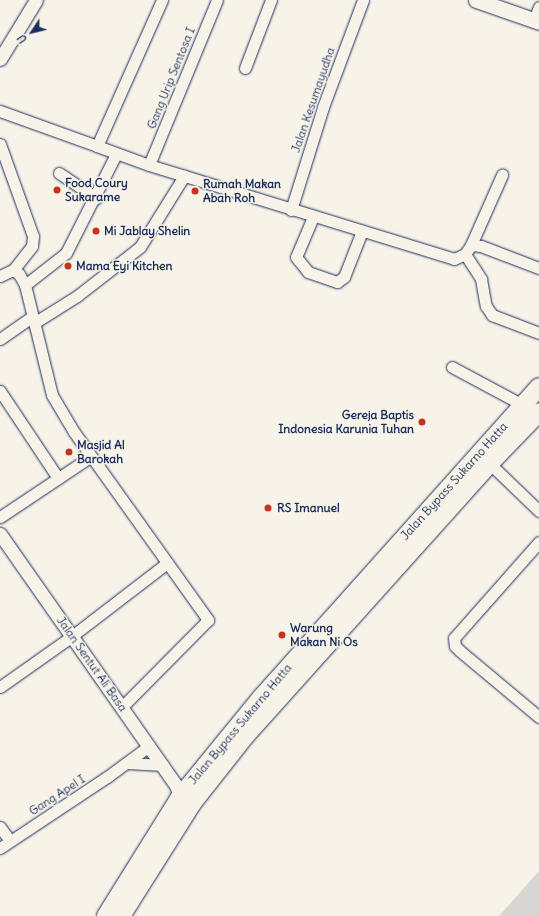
<!DOCTYPE html>
<html>
<head>
<meta charset="utf-8">
<style>
  body { margin:0 }
  #map { position:relative; width:539px; height:916px; overflow:hidden; background:#f7f3e8; font-family:Delius,sans-serif }
  div>[style] { position:absolute }
  .green>* { inset:0; background:#d7d6d4 }
  .roads { filter:drop-shadow(0 0 1px #1b2f5e) drop-shadow(0 0 1px #1b2f5e) }
  .minor>* { height:11px; margin:-5.5px; padding:0 5.5px; transform-origin:5.5px; border-radius:5.5px; background:#f7f3e8 }
  .tertiary>* { height:13px; margin:-6.5px; padding:0 6.5px; transform-origin:6.5px; border-radius:6.5px; background:#f7f3e8 }
  .secondary>* { height:15px; margin:-7.5px; padding:0 7.5px; transform-origin:7.5px; border-radius:7.5px; background:#f7f3e8 }
  .trunk>* { height:18px; margin:-9px; padding:0 9px; transform-origin:9px; border-radius:9px; background:#f7f3e8 }
  .dots>* { width:11px; height:11px; translate:-50% -50%; box-sizing:border-box; border:2px solid #f7f3e8; border-radius:50% }
  span { translate:-50% -50%; white-space:nowrap; text-align:center; line-height:1.15; -webkit-text-stroke:3px #f7f3e8; paint-order:stroke }
  .street-label { font-size:12px; color:#1b2f5e }
  .poi-label { font-size:12px; color:#1b2f5e; font-weight:700 }
  .left { translate:0 -50%; text-align:left }
  .right { translate:-100% -50%; text-align:right }
  .north { position:absolute; left:12px; top:12px; width:40px; height:40px; -webkit-text-stroke:3px #f7f3e8; paint-order:stroke; rotate:235deg; font-size:11px; font-weight:700; line-height:16px; text-align:center; color:#1b2f5e }
  .north::after { content:''; display:block; margin:auto; width:14px; height:18px; background:#1b2f5e; clip-path:polygon(50% 0,100% 100%,50% 72%,0 100%) }
</style>
</head>
<body>
<div id="map">
  <div class="green">
    <i style="clip-path:polygon(539px 871px,539px 916px,499px 916px)"></i>
  </div>
  <div class="roads">
    <div class="minor">
      <i style="left:162px;top:0;width:160px;rotate:114deg"></i>
      <i style="left:97px;top:146px;width:55px;rotate:20.1deg"></i>
      <i style="left:149px;top:165px;width:319px;rotate:17.1deg"></i>
      <i style="left:454px;top:259px;width:12px;rotate:-24deg"></i>
      <i style="left:465px;top:254px;width:11px;rotate:-56deg"></i>
      <i style="left:471px;top:245px;width:77px;rotate:-66.1deg"></i>
      <i style="left:534px;top:20px;width:14px;rotate:-69deg"></i>
      <i style="left:245px;top:68px;width:73px;rotate:-69.1deg"></i>
      <i style="left:0;top:111px;width:103px;rotate:19.8deg"></i>
      <i style="left:0;top:144px;width:98px;rotate:70.3deg"></i>
      <i style="left:33px;top:236px;width:10px;rotate:96deg"></i>
      <i style="left:32px;top:246px;width:31px;rotate:128deg"></i>
      <i style="left:149px;top:165px;width:178px;rotate:-67.6deg"></i>
      <i style="left:59px;top:173px;width:45px;rotate:34deg"></i>
      <i style="left:291px;top:210px;width:108px;rotate:-72.7deg"></i>
      <i style="left:323px;top:107px;width:114px;rotate:-69.5deg"></i>
      <i style="left:313px;top:217px;width:43px;rotate:113deg"></i>
      <i style="left:296px;top:257px;width:19px;rotate:51deg"></i>
      <i style="left:308px;top:272px;width:31px;rotate:19deg"></i>
      <i style="left:337px;top:282px;width:9px;rotate:-36deg"></i>
      <i style="left:344px;top:277px;width:49px;rotate:-68.6deg"></i>
      <i style="left:471px;top:245px;width:10px;rotate:6deg"></i>
      <i style="left:481px;top:246px;width:62px;rotate:20.8deg"></i>
      <i style="left:465px;top:254px;width:30px;rotate:57deg"></i>
      <i style="left:481px;top:279px;width:27px;rotate:80deg"></i>
      <i style="left:486px;top:306px;width:11px;rotate:56deg"></i>
      <i style="left:492px;top:315px;width:50px;rotate:21deg"></i>
      <i style="left:0;top:276px;width:14px;rotate:-25deg"></i>
      <i style="left:13px;top:270px;width:7px;rotate:34deg"></i>
      <i style="left:19px;top:274px;width:13px;rotate:61deg"></i>
      <i style="left:25px;top:285px;width:113px;rotate:76.2deg"></i>
      <i style="left:52px;top:395px;width:43px;rotate:59.3deg"></i>
      <i style="left:74px;top:432px;width:231px;rotate:54.5deg"></i>
      <i style="left:208px;top:620px;width:122px;rotate:134.7deg"></i>
      <i style="left:25px;top:285px;width:52px;rotate:-38deg"></i>
      <i style="left:66px;top:253px;width:111px;rotate:-63.2deg"></i>
      <i style="left:34px;top:323px;width:51px;rotate:-32.1deg"></i>
      <i style="left:77px;top:296px;width:80px;rotate:-37.9deg"></i>
      <i style="left:140px;top:247px;width:84px;rotate:-58.2deg"></i>
      <i style="left:0;top:339px;width:39px;rotate:-35deg"></i>
      <i style="left:452px;top:367px;width:81px;rotate:28.2deg"></i>
      <i style="left:0;top:391px;width:105px;rotate:56.3deg"></i>
      <i style="left:485px;top:459px;width:75px;rotate:43.9deg"></i>
      <i style="left:0;top:517px;width:108px;rotate:-33.7deg"></i>
      <i style="left:539px;top:542px;width:128px;rotate:131.5deg"></i>
      <i style="left:454px;top:638px;width:8px;rotate:83deg"></i>
      <i style="left:455px;top:646px;width:7px;rotate:45deg"></i>
      <i style="left:460px;top:651px;width:103px;rotate:39.9deg"></i>
      <i style="left:0;top:687px;width:88px;rotate:-35.3deg"></i>
      <i style="left:72px;top:636px;width:120px;rotate:-37.5deg"></i>
      <i style="left:127px;top:763px;width:36px;rotate:3deg"></i>
      <i style="left:0;top:827px;width:17px;rotate:54deg"></i>
      <i style="left:0;top:848px;width:128px;rotate:-33.6deg"></i>
      <i style="left:107px;top:777px;width:52px;rotate:-36.4deg"></i>
    </div>
    <div class="tertiary">
      <i style="left:0;top:59px;width:69px;rotate:-58.6deg"></i>
      <i style="left:0;top:534px;width:307px;rotate:55deg"></i>
      <i style="left:176px;top:785px;width:13px;rotate:72deg"></i>
    </div>
    <div class="secondary">
      <i style="left:476px;top:0;width:67px;rotate:19.2deg"></i>
    </div>
    <div class="trunk">
      <i style="left:106px;top:916px;width:140px;rotate:-58.1deg"></i>
      <i style="left:180px;top:797px;width:128px;rotate:-50.7deg"></i>
      <i style="left:261px;top:698px;width:417px;rotate:-48.2deg"></i>
      <i style="left:121px;top:916px;width:135px;rotate:-57.7deg"></i>
      <i style="left:193px;top:802px;width:85px;rotate:-51.7deg"></i>
      <i style="left:246px;top:735px;width:364px;rotate:-48.1deg"></i>
      <i style="left:489px;top:464px;width:72px;rotate:-46.1deg"></i>
    </div>
  </div>
  <div class="dots">
    <i style="left:57px;top:190px;background:#c8321e"></i>
    <i style="left:195px;top:191px;background:#c8321e"></i>
    <i style="left:96px;top:231px;background:#c8321e"></i>
    <i style="left:68px;top:266px;background:#c8321e"></i>
    <i style="left:422px;top:422px;background:#c8321e"></i>
    <i style="left:69px;top:452px;background:#c8321e"></i>
    <i style="left:268px;top:508px;background:#c8321e"></i>
    <i style="left:282px;top:635px;background:#c8321e"></i>
  </div>
  <div class="street-label">
    <span style="left:171px;top:78px;rotate:-68deg">Gang Urip Sentosa I</span>
    <span style="left:313px;top:100px;rotate:-71deg">Jalan Kesumayudha</span>
    <span style="left:454px;top:481px;rotate:-48deg">Jalan Bypass Sukarno Hatta</span>
    <span style="left:92px;top:664px;rotate:55deg">Jalan Sentut Ali Basa</span>
    <span style="left:240px;top:724px;rotate:-50deg">Jalan Bypass Sukarno Hatta</span>
    <span style="left:57px;top:795px;rotate:-33deg">Gang Apel I</span>
  </div>
  <div class="poi-label">
    <span class="left" style="left:65px;top:190px">Food Coury<br>Sukarame</span>
    <span class="left" style="left:203px;top:191px">Rumah Makan<br>Abah Roh</span>
    <span class="left" style="left:104px;top:231px">Mi Jablay Shelin</span>
    <span class="left" style="left:76px;top:266px">Mama Eyi Kitchen</span>
    <span class="right" style="left:414px;top:422px">Gereja Baptis<br>Indonesia Karunia Tuhan</span>
    <span class="left" style="left:77px;top:452px">Masjid Al<br>Barokah</span>
    <span class="left" style="left:277px;top:508px">RS Imanuel</span>
    <span class="left" style="left:290px;top:635px">Warung<br>Makan Ni Os</span>
  </div>
  <div class="north">U</div>
</div>
</body>
</html>
